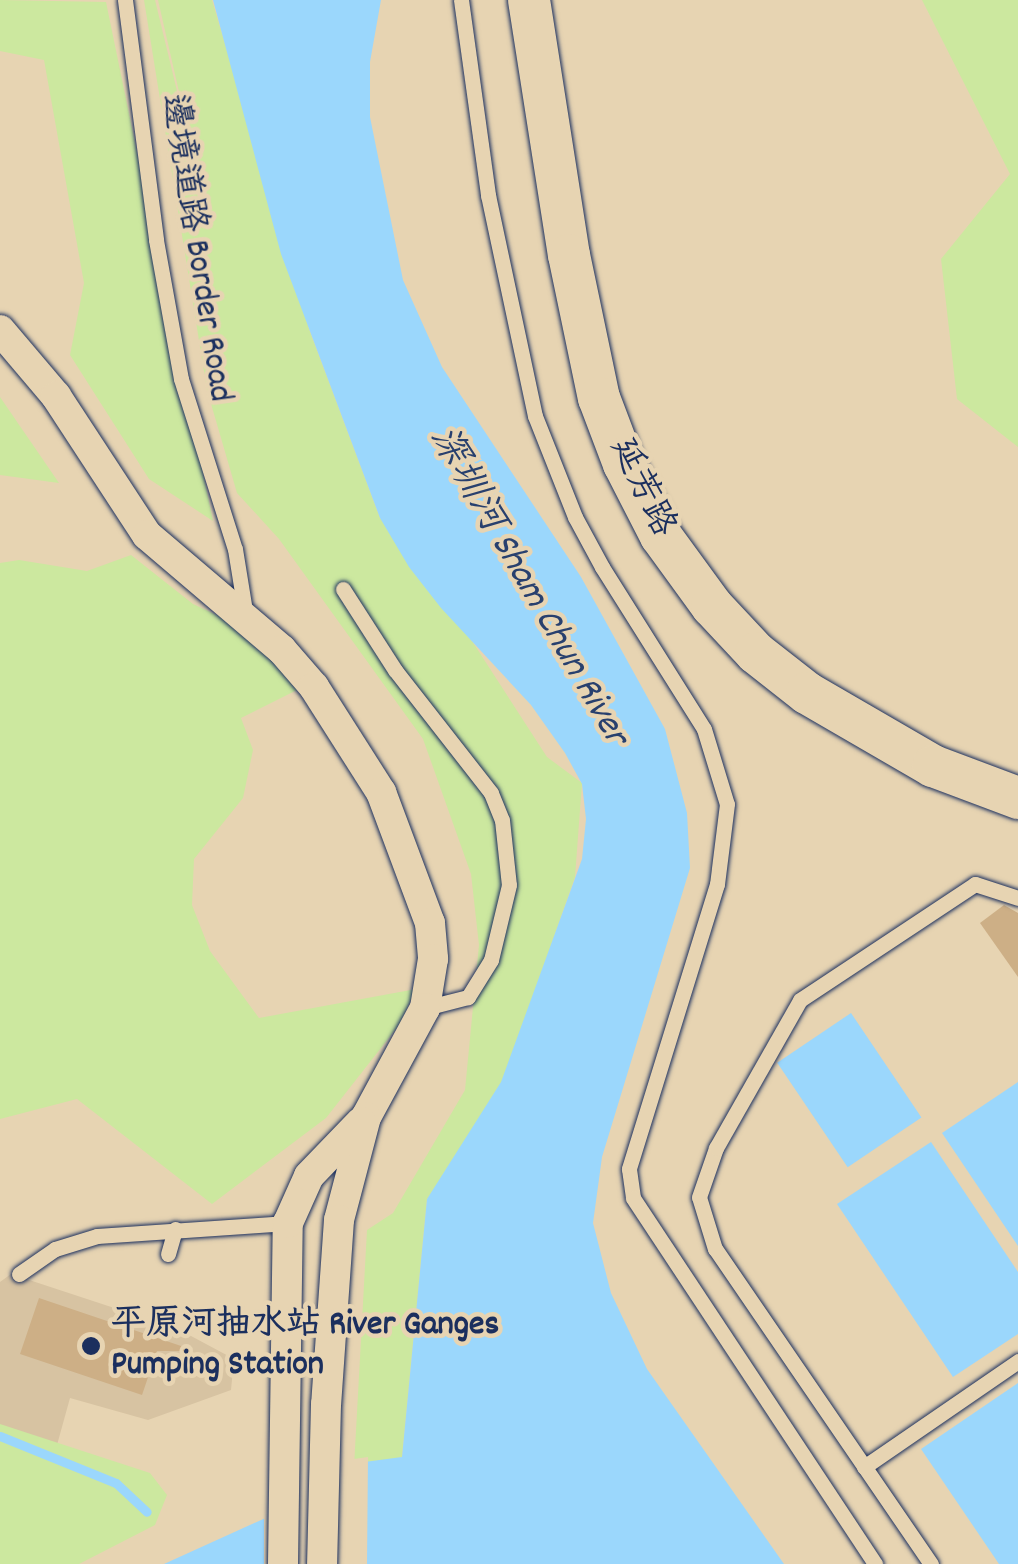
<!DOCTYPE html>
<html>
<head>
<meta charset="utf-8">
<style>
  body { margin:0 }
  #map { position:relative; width:1018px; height:1564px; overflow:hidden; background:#e7d4b2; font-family:Dekko,"LXGW WenKai TC",sans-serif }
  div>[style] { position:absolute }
  .built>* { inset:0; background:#d7c3a2 }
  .green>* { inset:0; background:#cce89f }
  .water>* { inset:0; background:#9bd7fc; transform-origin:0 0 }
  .pier>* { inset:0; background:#e7d4b2 }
  .stream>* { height:9px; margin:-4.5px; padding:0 4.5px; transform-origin:4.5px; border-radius:4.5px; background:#9bd7fc }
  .building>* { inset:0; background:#cdaf86 }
  .roads { filter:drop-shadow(0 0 2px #1b2f5e) drop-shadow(0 0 2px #1b2f5e) }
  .lane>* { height:15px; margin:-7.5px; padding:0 7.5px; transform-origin:7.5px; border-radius:7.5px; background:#e7d4b2 }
  .street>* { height:30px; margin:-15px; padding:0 15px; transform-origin:15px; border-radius:15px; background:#e7d4b2 }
  .secondary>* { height:42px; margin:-21px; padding:0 21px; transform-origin:21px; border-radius:21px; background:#e7d4b2 }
  .dots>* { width:28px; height:28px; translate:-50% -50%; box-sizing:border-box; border:5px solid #e7d4b2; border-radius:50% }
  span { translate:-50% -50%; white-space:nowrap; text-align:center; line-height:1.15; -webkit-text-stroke:9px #e7d4b2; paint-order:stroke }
  .street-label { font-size:35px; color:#1b2f5e }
  .poi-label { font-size:35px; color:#1b2f5e; font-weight:700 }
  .left { translate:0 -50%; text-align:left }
  .water-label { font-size:38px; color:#28406e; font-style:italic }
</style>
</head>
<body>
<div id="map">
  <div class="built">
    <i style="clip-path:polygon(11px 1274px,178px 1329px,234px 1359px,231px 1390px,148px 1420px,70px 1398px,57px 1445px,0 1425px,0 1282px)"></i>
  </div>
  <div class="green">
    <i style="clip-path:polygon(0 0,106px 2px,213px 521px,149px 479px,70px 355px,84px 283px,44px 60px,0 51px)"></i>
    <i style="clip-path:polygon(144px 0,155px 0,209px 223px,158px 0,212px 0,309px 329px,380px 518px,472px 641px,547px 757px,582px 783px,575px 877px,494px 1107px,427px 1199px,402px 1457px,354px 1467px,367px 1230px,393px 1213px,465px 1090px,479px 945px,471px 874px,423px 739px,279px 539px,237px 493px,207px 390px)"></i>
    <i style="clip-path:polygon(922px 0,1018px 0,1018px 447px,957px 399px,941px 259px,1010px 174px)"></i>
    <i style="clip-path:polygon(0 397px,59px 483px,0 475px)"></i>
    <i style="clip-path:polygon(131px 555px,193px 604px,234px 623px,309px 684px,241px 718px,253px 750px,243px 798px,194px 859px,192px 905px,210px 951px,259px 1018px,416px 989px,399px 1025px,326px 1118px,212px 1204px,77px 1099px,0 1119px,0 563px,19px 560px,87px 571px)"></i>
    <i style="clip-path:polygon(0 1424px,150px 1473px,167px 1495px,155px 1525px,79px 1564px,0 1564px)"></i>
  </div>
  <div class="water">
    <i style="clip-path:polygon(213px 0,381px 0,370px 62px,370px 117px,403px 280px,442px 367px,581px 577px,665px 729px,687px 813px,690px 868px,602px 1157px,593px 1223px,611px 1293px,647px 1369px,784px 1564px,164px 1564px,316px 1495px,327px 1467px,402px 1457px,427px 1199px,501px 1082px,582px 859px,586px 819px,582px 784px,565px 753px,531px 705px,441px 608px,409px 567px,380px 518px,281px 254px)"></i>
    <i style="left:851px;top:1013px;width:126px;height:89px;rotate:56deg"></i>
    <i style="clip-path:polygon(1018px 1082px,1018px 1246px,942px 1133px)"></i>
    <i style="clip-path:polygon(931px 1142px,1018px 1272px,1018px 1334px,953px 1377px,837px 1204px)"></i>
    <i style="clip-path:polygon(1018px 1383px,1018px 1564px,999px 1564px,921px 1449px)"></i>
  </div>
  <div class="pier">
    <i style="clip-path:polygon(368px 1457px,367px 1564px,264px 1564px,264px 1513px,312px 1491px,325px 1463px)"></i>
  </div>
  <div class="stream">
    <i style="left:0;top:1436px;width:125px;rotate:22.1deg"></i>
    <i style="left:116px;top:1483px;width:42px;rotate:43.1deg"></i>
  </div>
  <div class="building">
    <i style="clip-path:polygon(1004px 905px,1018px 913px,1018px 977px,980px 923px)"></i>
    <i style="clip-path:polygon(39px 1298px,184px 1347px,184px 1351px,157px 1351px,142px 1395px,20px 1354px)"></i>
  </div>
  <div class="roads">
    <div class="lane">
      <i style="left:125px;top:0;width:242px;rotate:82.6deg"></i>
      <i style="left:156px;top:240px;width:141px;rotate:79.8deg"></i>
      <i style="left:181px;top:379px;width:178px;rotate:72.4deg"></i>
      <i style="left:235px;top:549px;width:69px;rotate:80.8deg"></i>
      <i style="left:461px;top:0;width:197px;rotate:82.1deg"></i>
      <i style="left:488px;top:195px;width:226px;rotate:78deg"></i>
      <i style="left:535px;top:416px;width:109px;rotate:68.4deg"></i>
      <i style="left:575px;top:517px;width:57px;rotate:61.6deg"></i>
      <i style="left:602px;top:567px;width:191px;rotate:57.8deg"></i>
      <i style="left:704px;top:729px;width:78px;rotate:73deg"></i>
      <i style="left:727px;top:804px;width:81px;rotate:97.1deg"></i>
      <i style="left:717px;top:884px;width:298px;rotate:107.2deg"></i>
      <i style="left:629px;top:1169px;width:29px;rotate:82deg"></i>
      <i style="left:633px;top:1198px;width:439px;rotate:56.5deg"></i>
      <i style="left:343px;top:589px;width:96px;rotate:57.3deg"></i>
      <i style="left:395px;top:670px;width:156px;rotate:52deg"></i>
      <i style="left:491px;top:793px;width:29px;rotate:68deg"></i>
      <i style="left:502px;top:820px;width:65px;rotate:83.9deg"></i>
      <i style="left:509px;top:885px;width:77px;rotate:103.5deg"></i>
      <i style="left:491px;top:960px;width:44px;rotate:121.9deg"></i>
      <i style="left:468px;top:997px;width:44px;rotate:165.7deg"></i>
      <i style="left:168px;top:1254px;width:26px;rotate:-74deg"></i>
      <i style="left:19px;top:1274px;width:44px;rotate:-34.8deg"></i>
      <i style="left:55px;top:1249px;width:44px;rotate:-17.2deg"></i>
      <i style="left:97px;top:1236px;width:191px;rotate:-3.9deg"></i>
      <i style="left:864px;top:1467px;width:187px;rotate:-34.5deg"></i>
      <i style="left:931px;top:1564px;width:382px;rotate:-124.4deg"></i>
      <i style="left:715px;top:1249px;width:54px;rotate:-107.1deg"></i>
      <i style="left:699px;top:1197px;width:52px;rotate:-70.9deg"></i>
      <i style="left:716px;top:1148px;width:170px;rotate:-60.4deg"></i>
      <i style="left:800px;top:1000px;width:210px;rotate:-33.5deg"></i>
      <i style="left:975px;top:884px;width:45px;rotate:18deg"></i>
    </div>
    <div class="street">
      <i style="left:0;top:330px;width:87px;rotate:49.7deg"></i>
      <i style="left:56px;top:396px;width:166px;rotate:56.8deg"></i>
      <i style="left:147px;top:535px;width:177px;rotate:40.4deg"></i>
      <i style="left:282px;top:650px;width:49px;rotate:49.1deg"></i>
      <i style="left:314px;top:687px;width:125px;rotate:57.5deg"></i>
      <i style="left:381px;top:792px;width:140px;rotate:69.5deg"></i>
      <i style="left:430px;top:923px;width:36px;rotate:85deg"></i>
      <i style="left:433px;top:959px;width:50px;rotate:99.3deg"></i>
      <i style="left:425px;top:1008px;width:124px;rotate:118.4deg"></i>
      <i style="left:366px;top:1117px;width:106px;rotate:104.7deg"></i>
      <i style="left:339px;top:1220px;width:184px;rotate:94deg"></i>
      <i style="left:326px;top:1404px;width:160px;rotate:91.4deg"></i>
      <i style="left:283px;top:1564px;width:341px;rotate:-89.2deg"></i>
      <i style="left:288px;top:1223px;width:51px;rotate:-65.9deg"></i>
      <i style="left:309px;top:1176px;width:75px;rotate:-46.1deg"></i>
    </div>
    <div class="secondary">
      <i style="left:529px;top:0;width:258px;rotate:81.1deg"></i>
      <i style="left:569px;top:255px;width:146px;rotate:78.2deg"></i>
      <i style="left:599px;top:398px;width:71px;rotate:69.3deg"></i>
      <i style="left:624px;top:464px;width:81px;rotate:62.8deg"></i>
      <i style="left:661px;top:536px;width:87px;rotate:53.9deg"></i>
      <i style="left:712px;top:606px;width:64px;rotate:46.9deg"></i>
      <i style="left:756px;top:653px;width:65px;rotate:38.1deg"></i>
      <i style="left:807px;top:693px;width:146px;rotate:30.1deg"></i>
      <i style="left:933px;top:766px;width:91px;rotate:20.6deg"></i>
    </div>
  </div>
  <div class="dots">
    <i style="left:91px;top:1346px;background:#1b2f5e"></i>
  </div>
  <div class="street-label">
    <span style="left:195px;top:248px;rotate:81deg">邊境道路 Border Road</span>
    <span style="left:641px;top:488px;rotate:64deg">延芳路</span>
  </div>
  <div class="poi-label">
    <span class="left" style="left:111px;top:1346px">平原河抽水站 River Ganges<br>Pumping Station</span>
  </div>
  <div class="water-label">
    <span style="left:527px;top:587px;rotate:60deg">深圳河 Sham Chun River</span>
  </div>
</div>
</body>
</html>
